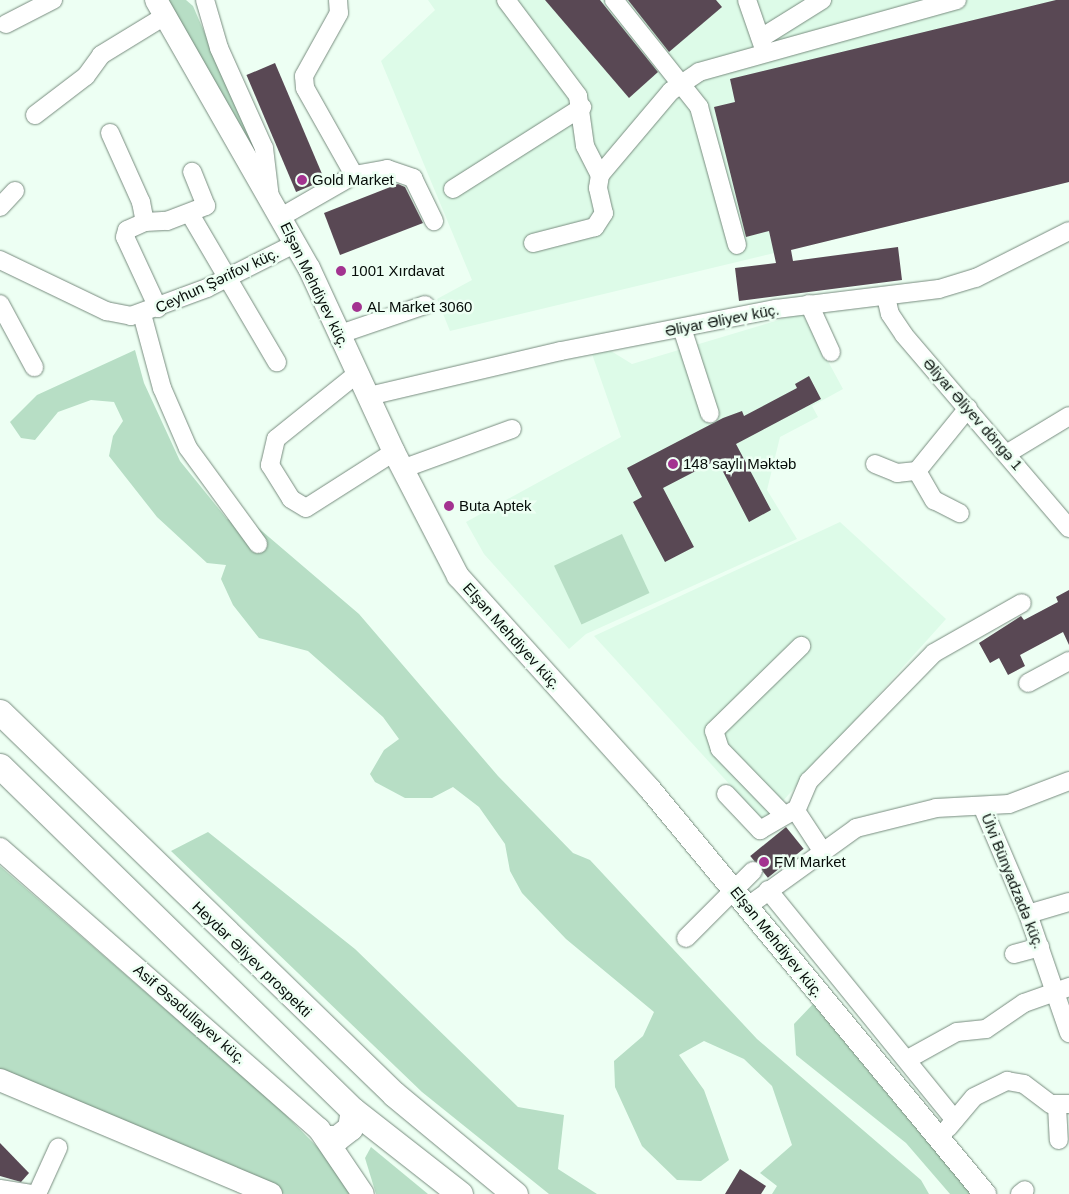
<!DOCTYPE html>
<html>
<head>
<meta charset="utf-8">
<style>
  body { margin:0 }
  #map { position:relative; width:1069px; height:1194px; overflow:hidden; background:#edfff3; font-family:Helvetica,sans-serif }
  div>[style] { position:absolute }
  .built>* { inset:0; background:#ddfbe8 }
  .green>* { inset:0; background:#b7dec5; transform-origin:0 0 }
  .building>* { inset:0; background:#594854; transform-origin:0 0 }
  .roads { filter:drop-shadow(0 0 1px #788c7f) drop-shadow(0 0 1px #788c7f) }
  .minor>* { height:18px; margin:-9px; padding:0 9px; transform-origin:9px; border-radius:9px; background:#fff }
  .major>* { height:22px; margin:-11px; padding:0 11px; transform-origin:11px; border-radius:11px; background:#fff }
  .highway>* { height:25px; margin:-12.5px; padding:0 12.5px; transform-origin:12.5px; border-radius:12.5px; background:#fff }
  .dots>* { width:14px; height:14px; translate:-50% -50%; box-sizing:border-box; border:2px solid #edfff3; border-radius:50% }
  span { translate:-50% -50%; white-space:nowrap; text-align:center; line-height:1.15; -webkit-text-stroke:5px #edfff3; paint-order:stroke }
  .poi-label { font-size:15px; color:#060d09 }
  .left { translate:0 -50%; text-align:left }
  .street-label { font-size:15px; color:#060d09 }
</style>
</head>
<body>
<div id="map">
  <div class="built">
    <i style="clip-path:polygon(428px 0,1069px 0,1069px 182px,450px 331px,437px 299px,472px 280px,381px 61px,435px 10px)"></i>
    <i style="clip-path:polygon(802px 313px,843px 389px,812px 406px,818px 417px,780px 437px,767px 490px,797px 539px,586px 634px,569px 649px,484px 554px,466px 522px,621px 437px,592px 354px,611px 351px,632px 364px)"></i>
    <i style="clip-path:polygon(840px 522px,946px 619px,764px 822px,594px 636px)"></i>
  </div>
  <div class="green">
    <i style="clip-path:polygon(164px 0,186px 0,193px 6px,257px 154px)"></i>
    <i style="clip-path:polygon(135px 350px,144px 383px,180px 461px,227px 519px,256px 526px,359px 614px,498px 776px,573px 853px,590px 860px,757px 1039px,921px 1180px,929px 1194px,772px 1194px,777px 1186px,760px 1173px,792px 1145px,772px 1086px,744px 1059px,704px 1041px,679px 1055px,704px 1090px,729px 1160px,701px 1181px,677px 1180px,642px 1146px,615px 1087px,614px 1061px,643px 1036px,654px 1012px,566px 939px,522px 893px,510px 871px,505px 844px,479px 807px,453px 787px,432px 798px,405px 798px,375px 782px,370px 774px,384px 750px,399px 739px,383px 717px,308px 651px,259px 638px,233px 605px,221px 579px,226px 565px,207px 563px,157px 517px,109px 456px,113px 436px,123px 421px,114px 402px,91px 400px,58px 412px,35px 440px,21px 438px,10px 422px,37px 395px)"></i>
    <i style="left:622px;top:534px;width:65px;height:75px;rotate:65deg"></i>
    <i style="clip-path:polygon(208px 832px,355px 949px,518px 1107px,564px 1115px,558px 1169px,597px 1194px,549px 1194px,422px 1092px,171px 851px)"></i>
    <i style="clip-path:polygon(0 866px,278px 1107px,331px 1161px,354px 1194px,284px 1194px,0 1072px)"></i>
    <i style="clip-path:polygon(813px 1004px,894px 1102px,972px 1194px,950px 1194px,906px 1143px,796px 1055px,794px 1024px)"></i>
    <i style="clip-path:polygon(371px 1147px,428px 1194px,376px 1194px,365px 1158px)"></i>
  </div>
  <div class="building">
    <i style="clip-path:polygon(545px 0,600px 0,658px 72px,629px 98px)"></i>
    <i style="clip-path:polygon(628px 0,716px 0,722px 7px,669px 52px)"></i>
    <i style="clip-path:polygon(1056px 0,1069px 0,1069px 182px,791px 250px,793px 261px,898px 247px,902px 280px,739px 301px,735px 268px,776px 263px,769px 231px,746px 237px,714px 107px,735px 102px,730px 79px)"></i>
    <i style="left:275px;top:63px;width:127px;height:31px;rotate:67deg"></i>
    <i style="clip-path:polygon(398px 184px,405px 187px,423px 223px,340px 255px,324px 213px)"></i>
    <i style="clip-path:polygon(809px 376px,821px 399px,736px 444px,771px 510px,749px 522px,717px 460px,663px 488px,694px 547px,665px 562px,633px 502px,642px 497px,627px 468px,723px 418px,742px 411px,744px 416px,797px 388px,795px 384px)"></i>
    <i style="clip-path:polygon(1069px 590px,1069px 645px,1063px 632px,1020px 655px,1025px 666px,1008px 675px,999px 658px,990px 663px,979px 643px,1021px 616px,1024px 620px,1058px 602px,1056px 597px)"></i>
    <i style="left:786px;top:827px;width:28px;height:46px;rotate:51deg"></i>
    <i style="clip-path:polygon(0 1143px,29px 1173px,21px 1182px,0 1176px)"></i>
    <i style="clip-path:polygon(740px 1169px,766px 1186px,761px 1194px,725px 1194px)"></i>
  </div>
  <div class="roads">
    <div class="minor">
      <i style="left:205px;top:0;width:50px;rotate:73.7deg"></i>
      <i style="left:219px;top:48px;width:110px;rotate:65.8deg"></i>
      <i style="left:264px;top:148px;width:50px;rotate:83.2deg"></i>
      <i style="left:338px;top:0;width:13px;rotate:86deg"></i>
      <i style="left:339px;top:13px;width:72px;rotate:119.1deg"></i>
      <i style="left:304px;top:76px;width:12px;rotate:85deg"></i>
      <i style="left:305px;top:88px;width:100px;rotate:60.6deg"></i>
      <i style="left:506px;top:0;width:120px;rotate:53.1deg"></i>
      <i style="left:578px;top:96px;width:50px;rotate:82deg"></i>
      <i style="left:585px;top:146px;width:33px;rotate:63deg"></i>
      <i style="left:600px;top:175px;width:13px;rotate:99deg"></i>
      <i style="left:598px;top:188px;width:26px;rotate:77deg"></i>
      <i style="left:604px;top:213px;width:17px;rotate:123deg"></i>
      <i style="left:595px;top:227px;width:64px;rotate:165.5deg"></i>
      <i style="left:614px;top:0;width:137px;rotate:51.5deg"></i>
      <i style="left:699px;top:107px;width:143px;rotate:74.6deg"></i>
      <i style="left:747px;top:0;width:52px;rotate:70.9deg"></i>
      <i style="left:6px;top:24px;width:53px;rotate:-27.1deg"></i>
      <i style="left:761px;top:38px;width:72px;rotate:-31.9deg"></i>
      <i style="left:35px;top:115px;width:64px;rotate:-37.4deg"></i>
      <i style="left:86px;top:76px;width:26px;rotate:-54deg"></i>
      <i style="left:101px;top:55px;width:75px;rotate:-31.4deg"></i>
      <i style="left:110px;top:133px;width:76px;rotate:65.8deg"></i>
      <i style="left:141px;top:202px;width:20px;rotate:79deg"></i>
      <i style="left:600px;top:175px;width:110px;rotate:-49.8deg"></i>
      <i style="left:671px;top:91px;width:34px;rotate:-34deg"></i>
      <i style="left:699px;top:72px;width:268px;rotate:-15.6deg"></i>
      <i style="left:453px;top:189px;width:153px;rotate:-32.4deg"></i>
      <i style="left:0;top:207px;width:22px;rotate:-47deg"></i>
      <i style="left:190px;top:214px;width:172px;rotate:59.6deg"></i>
      <i style="left:281px;top:217px;width:84px;rotate:-29.9deg"></i>
      <i style="left:354px;top:175px;width:34px;rotate:-10deg"></i>
      <i style="left:387px;top:169px;width:28px;rotate:19deg"></i>
      <i style="left:413px;top:178px;width:48px;rotate:64deg"></i>
      <i style="left:0;top:260px;width:118px;rotate:25.7deg"></i>
      <i style="left:106px;top:311px;width:25px;rotate:11deg"></i>
      <i style="left:131px;top:316px;width:81px;rotate:-20.2deg"></i>
      <i style="left:207px;top:288px;width:100px;rotate:-26.8deg"></i>
      <i style="left:886px;top:297px;width:17px;rotate:77deg"></i>
      <i style="left:890px;top:314px;width:25px;rotate:56deg"></i>
      <i style="left:904px;top:335px;width:254px;rotate:49.5deg"></i>
      <i style="left:0;top:304px;width:72px;rotate:61.6deg"></i>
      <i style="left:809px;top:304px;width:53px;rotate:65.4deg"></i>
      <i style="left:158px;top:308px;width:78px;rotate:-114.9deg"></i>
      <i style="left:125px;top:237px;width:7px;rotate:-74deg"></i>
      <i style="left:127px;top:230px;width:20px;rotate:-24deg"></i>
      <i style="left:145px;top:222px;width:22px;rotate:-3deg"></i>
      <i style="left:167px;top:221px;width:42px;rotate:-21deg"></i>
      <i style="left:206px;top:206px;width:37px;rotate:-112deg"></i>
      <i style="left:142px;top:314px;width:77px;rotate:74.9deg"></i>
      <i style="left:162px;top:388px;width:65px;rotate:66.6deg"></i>
      <i style="left:188px;top:448px;width:119px;rotate:53.9deg"></i>
      <i style="left:682px;top:328px;width:90px;rotate:72deg"></i>
      <i style="left:340px;top:334px;width:90px;rotate:-18.8deg"></i>
      <i style="left:358px;top:373px;width:105px;rotate:141.2deg"></i>
      <i style="left:276px;top:439px;width:27px;rotate:103deg"></i>
      <i style="left:270px;top:465px;width:40px;rotate:58deg"></i>
      <i style="left:291px;top:499px;width:17px;rotate:31deg"></i>
      <i style="left:306px;top:508px;width:104px;rotate:-32.5deg"></i>
      <i style="left:369px;top:396px;width:197px;rotate:-13.2deg"></i>
      <i style="left:561px;top:351px;width:219px;rotate:-11.1deg"></i>
      <i style="left:776px;top:309px;width:164px;rotate:-7deg"></i>
      <i style="left:939px;top:289px;width:39px;rotate:-17deg"></i>
      <i style="left:976px;top:278px;width:104px;rotate:-26.8deg"></i>
      <i style="left:1008px;top:453px;width:71px;rotate:-31.2deg"></i>
      <i style="left:875px;top:464px;width:24px;rotate:22deg"></i>
      <i style="left:897px;top:473px;width:20px;rotate:-6deg"></i>
      <i style="left:917px;top:471px;width:81px;rotate:-51deg"></i>
      <i style="left:402px;top:469px;width:117px;rotate:-20deg"></i>
      <i style="left:917px;top:471px;width:34px;rotate:60deg"></i>
      <i style="left:934px;top:500px;width:29px;rotate:27deg"></i>
      <i style="left:1028px;top:683px;width:47px;rotate:-28.2deg"></i>
      <i style="left:726px;top:794px;width:50px;rotate:46.6deg"></i>
      <i style="left:760px;top:830px;width:38px;rotate:-30deg"></i>
      <i style="left:982px;top:806px;width:117px;rotate:66.9deg"></i>
      <i style="left:1028px;top:914px;width:126px;rotate:71deg"></i>
      <i style="left:783px;top:814px;width:91px;rotate:-134.1deg"></i>
      <i style="left:720px;top:749px;width:19px;rotate:-108deg"></i>
      <i style="left:714px;top:731px;width:122px;rotate:-44.3deg"></i>
      <i style="left:821px;top:849px;width:45px;rotate:-123.3deg"></i>
      <i style="left:796px;top:811px;width:33px;rotate:-67deg"></i>
      <i style="left:809px;top:781px;width:179px;rotate:-45.7deg"></i>
      <i style="left:934px;top:653px;width:101px;rotate:-29.6deg"></i>
      <i style="left:768px;top:890px;width:296px;rotate:50.9deg"></i>
      <i style="left:748px;top:906px;width:133px;rotate:-35.8deg"></i>
      <i style="left:856px;top:828px;width:82px;rotate:-14deg"></i>
      <i style="left:936px;top:808px;width:73px;rotate:-3.1deg"></i>
      <i style="left:1009px;top:804px;width:64px;rotate:-21deg"></i>
      <i style="left:1028px;top:914px;width:43px;rotate:-16.3deg"></i>
      <i style="left:686px;top:938px;width:95px;rotate:-45deg"></i>
      <i style="left:1014px;top:954px;width:27px;rotate:-15deg"></i>
      <i style="left:908px;top:1059px;width:56px;rotate:-28.9deg"></i>
      <i style="left:957px;top:1032px;width:29px;rotate:-6deg"></i>
      <i style="left:986px;top:1029px;width:46px;rotate:-34.4deg"></i>
      <i style="left:1024px;top:1003px;width:48px;rotate:-19.6deg"></i>
      <i style="left:1057px;top:1106px;width:34px;rotate:87deg"></i>
      <i style="left:948px;top:1128px;width:40px;rotate:-50deg"></i>
      <i style="left:974px;top:1097px;width:37px;rotate:-26deg"></i>
      <i style="left:1007px;top:1081px;width:17px;rotate:10deg"></i>
      <i style="left:1024px;top:1084px;width:34px;rotate:37deg"></i>
      <i style="left:1051px;top:1104px;width:18px"></i>
      <i style="left:0;top:1189px;width:30px;rotate:9deg"></i>
      <i style="left:37px;top:1194px;width:51px;rotate:-65.5deg"></i>
      <i style="left:1020px;top:1194px;width:6px;rotate:-39deg"></i>
    </div>
    <div class="major">
      <i style="left:156px;top:0;width:309px;rotate:60.3deg"></i>
      <i style="left:309px;top:268px;width:203px;rotate:65.2deg"></i>
      <i style="left:394px;top:452px;width:140px;rotate:62.7deg"></i>
      <i style="left:458px;top:576px;width:285px;rotate:48deg"></i>
      <i style="left:649px;top:788px;width:527px;rotate:50.39deg"></i>
      <i style="left:0;top:849px;width:424px;rotate:41.3deg"></i>
      <i style="left:319px;top:1129px;width:78px;rotate:55.9deg"></i>
      <i style="left:0;top:1080px;width:294px;rotate:22.8deg"></i>
    </div>
    <div class="highway">
      <i style="left:0;top:712px;width:549px;rotate:44.11deg"></i>
      <i style="left:394px;top:1094px;width:157px;rotate:39.6deg"></i>
      <i style="left:0;top:766px;width:493px;rotate:44.3deg"></i>
      <i style="left:353px;top:1110px;width:136px;rotate:38.1deg"></i>
      <i style="left:328px;top:1138px;width:9px"></i>
      <i style="left:337px;top:1138px;width:16px;rotate:-38deg"></i>
      <i style="left:350px;top:1128px;width:18px;rotate:-81deg"></i>
    </div>
  </div>
  <div class="dots">
    <i style="left:302px;top:180px;background:#a33390"></i>
    <i style="left:341px;top:271px;background:#a33390"></i>
    <i style="left:357px;top:307px;background:#a33390"></i>
    <i style="left:673px;top:464px;background:#a33390"></i>
    <i style="left:449px;top:506px;background:#a33390"></i>
    <i style="left:764px;top:862px;background:#a33390"></i>
  </div>
  <div class="poi-label">
    <span class="left" style="left:312px;top:180px">Gold Market</span>
    <span class="left" style="left:351px;top:271px">1001 Xırdavat</span>
    <span class="left" style="left:367px;top:307px">AL Market 3060</span>
    <span class="left" style="left:683px;top:464px">148 saylı Məktəb</span>
    <span class="left" style="left:459px;top:506px">Buta Aptek</span>
    <span class="left" style="left:774px;top:862px">FM Market</span>
  </div>
  <div class="street-label">
    <span style="left:217px;top:280px;rotate:-25deg">Ceyhun Şərifov küç.</span>
    <span style="left:315px;top:285px;rotate:64deg">Elşən Mehdiyev küç.</span>
    <span style="left:722px;top:320px;rotate:-11deg">Əliyar Əliyev küç.</span>
    <span style="left:973px;top:414px;rotate:49deg">Əliyar Əliyev döngə 1</span>
    <span style="left:512px;top:636px;rotate:48deg">Elşən Mehdiyev küç.</span>
    <span style="left:1013px;top:881px;rotate:68deg">Ülvi Bünyadzadə küç.</span>
    <span style="left:777px;top:942px;rotate:51deg">Elşən Mehdiyev küç.</span>
    <span style="left:252px;top:959px;rotate:44deg">Heydər Əliyev prospekti</span>
    <span style="left:190px;top:1014px;rotate:41deg">Asif Əsədullayev küç.</span>
  </div>
</div>
</body>
</html>
